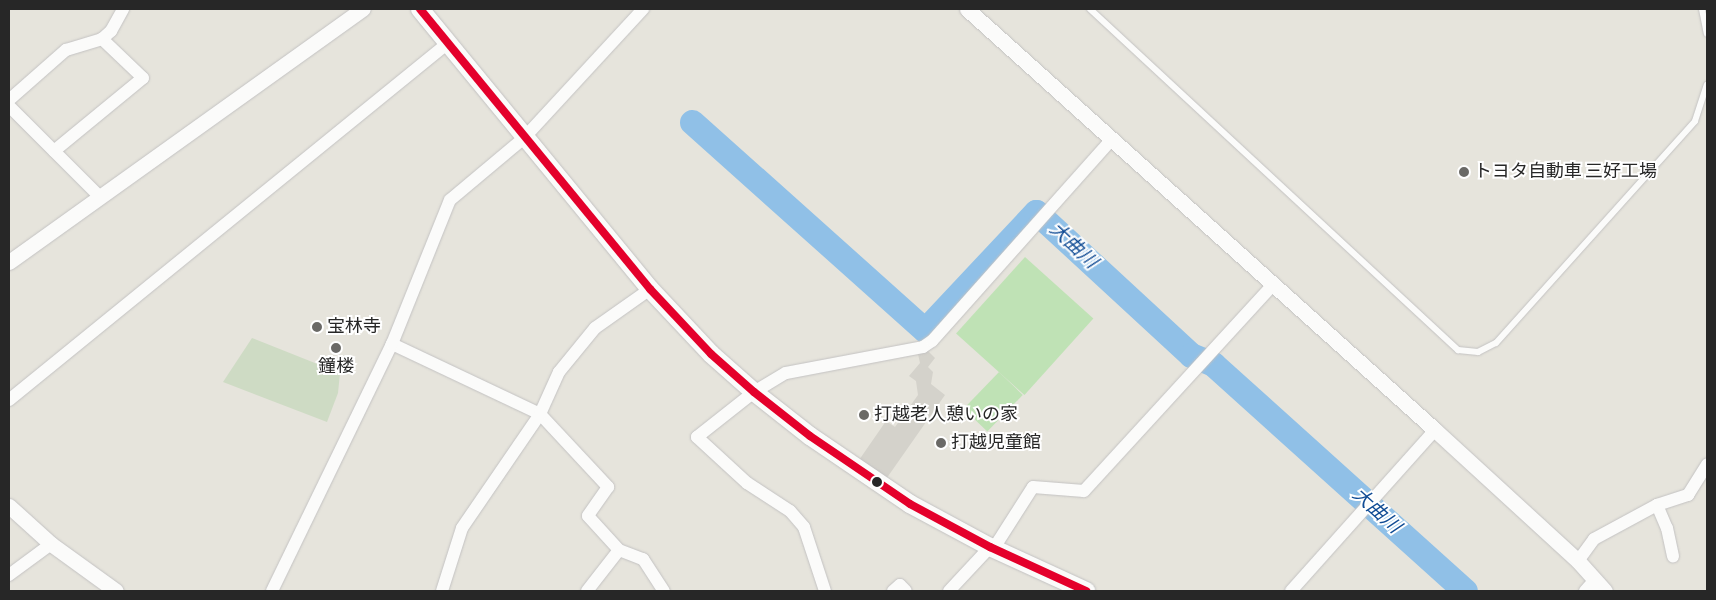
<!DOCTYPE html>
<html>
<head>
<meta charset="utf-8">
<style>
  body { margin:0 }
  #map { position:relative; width:1716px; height:600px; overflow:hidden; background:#e6e4dc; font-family:"Alegreya Sans","Noto Sans JP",sans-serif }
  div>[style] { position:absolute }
  .green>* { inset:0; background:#bfe2b5; transform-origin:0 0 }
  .cemetery>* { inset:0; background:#cedbc4 }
  .plaza>* { inset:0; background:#d4d2cb }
  .river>* { height:25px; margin:-12.5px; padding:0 12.5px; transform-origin:12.5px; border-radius:12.5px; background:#90c0e7 }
  .roads { filter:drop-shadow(0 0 1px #c3c2c2) drop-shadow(0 0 1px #c3c2c2) }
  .service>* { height:6px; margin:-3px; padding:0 3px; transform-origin:3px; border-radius:3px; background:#fbfbfa }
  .minor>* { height:12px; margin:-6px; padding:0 6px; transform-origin:6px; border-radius:6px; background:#fbfbfa }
  .tertiary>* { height:15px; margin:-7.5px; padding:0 7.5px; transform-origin:7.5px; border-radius:7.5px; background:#fbfbfa }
  .secondary>* { height:18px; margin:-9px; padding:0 9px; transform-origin:9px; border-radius:9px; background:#fbfbfa }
  .bus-1>* { height:8px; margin:-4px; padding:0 4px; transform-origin:4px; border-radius:4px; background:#e4002b }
  .dots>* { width:14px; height:14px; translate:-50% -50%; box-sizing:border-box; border:2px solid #fff; border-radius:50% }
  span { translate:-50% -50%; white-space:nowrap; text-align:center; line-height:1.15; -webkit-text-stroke:4px #fff; paint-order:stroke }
  .poi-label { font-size:18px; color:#272727 }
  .left { translate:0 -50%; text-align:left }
  .water-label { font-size:19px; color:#0f4b94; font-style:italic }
  .frame { position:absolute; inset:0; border:10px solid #272727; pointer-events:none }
</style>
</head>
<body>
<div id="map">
  <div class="green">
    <i style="left:1025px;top:257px;width:92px;height:103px;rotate:42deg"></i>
    <i style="left:999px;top:372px;width:33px;height:51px;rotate:44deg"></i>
  </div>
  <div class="cemetery">
    <i style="clip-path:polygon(252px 338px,340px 373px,338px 393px,327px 422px,223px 382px)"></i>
  </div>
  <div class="plaza">
    <i style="clip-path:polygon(928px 351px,935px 358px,928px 367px,933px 372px,931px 384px,945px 395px,884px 482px,857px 463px,886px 421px,895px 427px,918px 395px,916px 381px,909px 376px,920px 363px,918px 354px)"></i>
  </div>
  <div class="river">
    <i style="left:692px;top:122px;width:312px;rotate:41.8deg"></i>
    <i style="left:925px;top:330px;width:162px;rotate:-46.8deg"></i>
    <i style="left:1036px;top:212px;width:211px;rotate:42.7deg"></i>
    <i style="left:1191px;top:355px;width:24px;rotate:22deg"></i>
    <i style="left:1213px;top:364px;width:339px;rotate:42deg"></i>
  </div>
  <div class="roads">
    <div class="service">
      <i style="left:1090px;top:9px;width:502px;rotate:42.82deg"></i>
      <i style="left:1458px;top:350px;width:20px;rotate:6deg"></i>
      <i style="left:1478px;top:352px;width:20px;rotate:-27deg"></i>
      <i style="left:1496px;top:343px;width:298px;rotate:-48.1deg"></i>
      <i style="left:1695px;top:121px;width:38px;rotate:-72deg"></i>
      <i style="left:1702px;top:9px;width:25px;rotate:79deg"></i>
    </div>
    <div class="minor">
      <i style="left:9px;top:100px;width:76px;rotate:-41.3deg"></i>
      <i style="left:66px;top:50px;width:38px;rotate:-17deg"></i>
      <i style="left:102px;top:39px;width:12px;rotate:-42deg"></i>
      <i style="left:111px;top:31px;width:25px;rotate:-61deg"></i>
      <i style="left:9px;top:106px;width:127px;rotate:45deg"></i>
      <i style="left:54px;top:151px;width:115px;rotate:-39.4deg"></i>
      <i style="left:143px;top:78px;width:57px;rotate:-136.4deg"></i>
      <i style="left:392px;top:344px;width:164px;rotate:25.3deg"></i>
      <i style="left:540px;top:414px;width:100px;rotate:47deg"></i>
      <i style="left:608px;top:487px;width:35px;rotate:125deg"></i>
      <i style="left:588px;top:516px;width:46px;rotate:47.6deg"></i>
      <i style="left:619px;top:550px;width:26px;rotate:21deg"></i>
      <i style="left:643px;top:559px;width:38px;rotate:57deg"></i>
      <i style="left:9px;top:400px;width:566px;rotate:-39.12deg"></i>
      <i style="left:1657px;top:505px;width:25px;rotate:67deg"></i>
      <i style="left:1667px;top:528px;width:29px;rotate:78deg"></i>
      <i style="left:994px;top:548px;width:72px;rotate:-57.4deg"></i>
      <i style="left:1033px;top:487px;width:51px;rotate:4.5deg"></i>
      <i style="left:1084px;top:491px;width:281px;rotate:-47.5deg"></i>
      <i style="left:1578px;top:561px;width:27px;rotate:-54deg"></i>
      <i style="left:1594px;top:539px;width:72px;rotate:-28.4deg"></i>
      <i style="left:1657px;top:505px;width:33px;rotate:-18deg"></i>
      <i style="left:1688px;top:495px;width:36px;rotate:-58deg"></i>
      <i style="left:9px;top:575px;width:52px;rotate:-36.4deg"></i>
      <i style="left:272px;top:591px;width:275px;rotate:-64.1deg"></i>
      <i style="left:392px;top:344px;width:155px;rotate:-68.1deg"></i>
      <i style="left:450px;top:200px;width:97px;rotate:-40deg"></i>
      <i style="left:524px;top:138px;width:176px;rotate:-47.3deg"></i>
      <i style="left:442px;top:591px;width:66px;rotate:-72.4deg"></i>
      <i style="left:462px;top:528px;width:138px;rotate:-55.6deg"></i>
      <i style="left:540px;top:414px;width:46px;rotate:-65.7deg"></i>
      <i style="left:559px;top:372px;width:57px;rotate:-50.7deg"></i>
      <i style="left:595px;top:328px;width:67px;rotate:-35.3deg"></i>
      <i style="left:587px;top:591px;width:52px;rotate:-52deg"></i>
      <i style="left:825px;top:591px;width:67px;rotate:-108.2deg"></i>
      <i style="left:804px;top:527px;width:21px;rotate:-131deg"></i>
      <i style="left:790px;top:511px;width:51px;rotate:-146.9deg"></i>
      <i style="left:747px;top:483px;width:68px;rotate:-137.4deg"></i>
      <i style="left:697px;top:437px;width:73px;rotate:-38.3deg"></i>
      <i style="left:754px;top:392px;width:37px;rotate:-31deg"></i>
      <i style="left:786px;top:373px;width:139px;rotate:-10.7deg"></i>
      <i style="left:923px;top:347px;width:11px;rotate:-34deg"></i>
      <i style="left:932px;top:341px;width:271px;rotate:-48.3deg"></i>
      <i style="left:893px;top:591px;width:9px;rotate:-41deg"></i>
      <i style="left:900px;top:585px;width:8px;rotate:45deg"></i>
      <i style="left:949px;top:591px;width:60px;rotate:-47deg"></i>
      <i style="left:1291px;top:591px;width:216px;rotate:-48.2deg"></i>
      <i style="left:1585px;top:591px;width:15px;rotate:-48deg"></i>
    </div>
    <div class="tertiary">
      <i style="left:967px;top:9px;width:629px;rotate:41.97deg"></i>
      <i style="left:1435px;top:430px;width:194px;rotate:42.5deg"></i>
      <i style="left:1578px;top:561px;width:40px;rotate:48deg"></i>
      <i style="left:9px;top:262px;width:435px;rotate:-35.6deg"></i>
      <i style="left:9px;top:506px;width:57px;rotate:42.1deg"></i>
      <i style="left:51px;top:544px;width:80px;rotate:35.9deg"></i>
    </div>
    <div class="secondary">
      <i style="left:420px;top:9px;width:362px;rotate:50.6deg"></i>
      <i style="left:650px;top:289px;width:89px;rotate:46.8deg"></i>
      <i style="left:711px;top:354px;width:57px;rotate:41.5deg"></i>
      <i style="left:754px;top:392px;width:71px;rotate:38.2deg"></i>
      <i style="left:810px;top:436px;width:121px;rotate:34.2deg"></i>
      <i style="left:910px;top:504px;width:91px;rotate:28.3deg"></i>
      <i style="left:990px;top:547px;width:106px;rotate:24.6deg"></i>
    </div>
  </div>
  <div class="bus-1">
    <i style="left:420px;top:9px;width:362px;rotate:50.6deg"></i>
    <i style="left:650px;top:289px;width:89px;rotate:46.8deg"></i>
    <i style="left:711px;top:354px;width:57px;rotate:41.5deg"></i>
    <i style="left:754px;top:392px;width:71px;rotate:38.2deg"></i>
    <i style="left:810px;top:436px;width:121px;rotate:34.2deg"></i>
    <i style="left:910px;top:504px;width:91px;rotate:28.3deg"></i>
    <i style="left:990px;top:547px;width:106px;rotate:24.6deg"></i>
  </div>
  <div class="dots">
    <i style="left:1464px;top:172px;background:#6a6966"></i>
    <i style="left:317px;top:327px;background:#6a6966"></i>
    <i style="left:336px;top:348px;background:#6a6966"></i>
    <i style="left:864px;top:415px;background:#6a6966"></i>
    <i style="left:941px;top:443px;background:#6a6966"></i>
    <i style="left:877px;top:482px;background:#272727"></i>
  </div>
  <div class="poi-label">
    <span class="left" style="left:1474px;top:172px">トヨタ自動車 三好工場</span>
    <span class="left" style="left:327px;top:327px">宝林寺</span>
    <span style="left:336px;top:367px">鐘楼</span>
    <span class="left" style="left:874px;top:415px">打越老人憩いの家</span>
    <span class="left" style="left:951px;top:443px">打越児童館</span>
  </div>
  <div class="water-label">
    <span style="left:1073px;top:246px;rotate:43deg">大曲川</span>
    <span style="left:1376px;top:511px;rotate:42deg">大曲川</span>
  </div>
  <div class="frame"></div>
</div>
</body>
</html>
